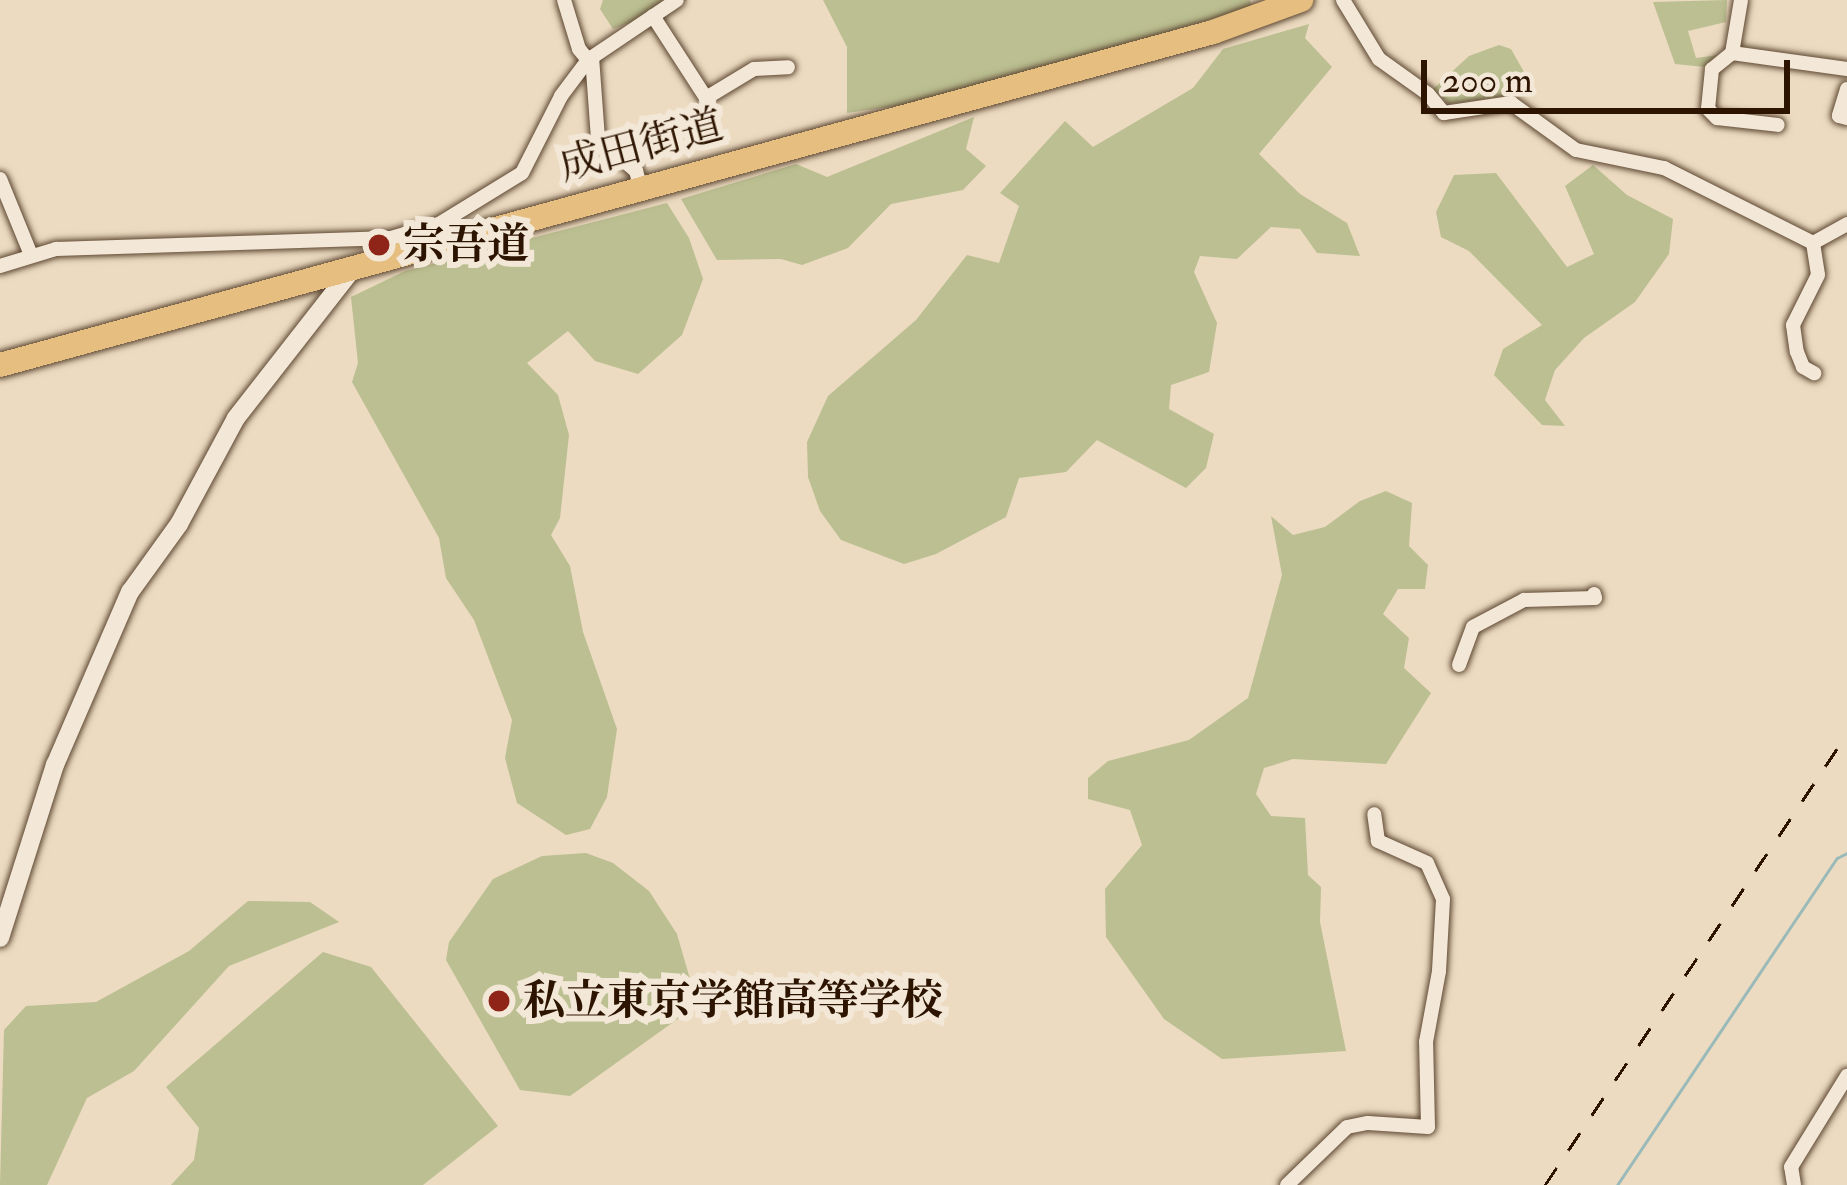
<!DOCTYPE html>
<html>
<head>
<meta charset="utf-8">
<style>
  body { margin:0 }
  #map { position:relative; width:1847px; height:1185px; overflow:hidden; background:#ecdbc1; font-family:"IM FELL Double Pica","Noto Serif JP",serif }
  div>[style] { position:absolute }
  .green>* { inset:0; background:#bbbf91 }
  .stream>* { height:3px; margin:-1.5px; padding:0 1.5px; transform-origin:1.5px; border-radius:1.5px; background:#9abab9 }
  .roads { filter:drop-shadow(0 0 3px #5d4631) drop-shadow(0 0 3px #5d4631) }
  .street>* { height:14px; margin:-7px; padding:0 7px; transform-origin:7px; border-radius:7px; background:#f3e8d7 }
  .secondary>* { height:18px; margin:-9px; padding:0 9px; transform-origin:9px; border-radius:9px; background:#f3e8d7 }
  .highway>* { height:24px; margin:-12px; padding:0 12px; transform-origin:12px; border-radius:12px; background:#e6be80 }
  .rail>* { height:3px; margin-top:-1.5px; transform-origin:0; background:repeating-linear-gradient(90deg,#2d1401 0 21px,transparent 0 42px) }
  .dots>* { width:33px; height:33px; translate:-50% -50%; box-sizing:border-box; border:6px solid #f3e8d7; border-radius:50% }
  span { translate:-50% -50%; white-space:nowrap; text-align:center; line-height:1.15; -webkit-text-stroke:12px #f3e8d7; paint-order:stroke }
  .street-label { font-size:42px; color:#2d1401 }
  .poi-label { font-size:42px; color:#2d1401; font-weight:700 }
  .left { translate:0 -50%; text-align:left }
  .scale { position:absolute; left:1421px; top:60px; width:369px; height:54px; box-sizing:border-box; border:6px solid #2d1401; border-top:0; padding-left:15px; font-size:36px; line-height:42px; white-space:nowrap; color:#2d1401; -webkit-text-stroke:9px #f3e8d7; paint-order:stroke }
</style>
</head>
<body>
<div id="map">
  <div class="green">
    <i style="clip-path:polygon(603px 0,688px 0,613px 29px,600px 9px)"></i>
    <i style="clip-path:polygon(823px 0,1250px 0,1252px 7px,938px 100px,847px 113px,847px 47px)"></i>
    <i style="clip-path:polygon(1727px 0,1726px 22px,1688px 31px,1696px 58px,1718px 55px,1705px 67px,1675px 64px,1653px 2px)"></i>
    <i style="clip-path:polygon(1309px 24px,1305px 38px,1332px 67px,1259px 154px,1300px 194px,1347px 223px,1360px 256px,1317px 253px,1300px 229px,1271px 227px,1237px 259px,1200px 256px,1194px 272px,1217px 323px,1209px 372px,1171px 385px,1169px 409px,1214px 434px,1206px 468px,1186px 488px,1097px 440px,1066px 472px,1019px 478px,1006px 517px,936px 554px,904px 564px,841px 540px,820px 511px,808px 477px,807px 442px,828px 396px,916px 320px,967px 255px,999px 263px,1019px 206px,1000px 193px,1065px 121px,1093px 147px,1193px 88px,1223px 49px)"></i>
    <i style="clip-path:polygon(1499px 45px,1511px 49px,1524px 72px,1506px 96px,1449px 104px,1433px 89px,1469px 56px)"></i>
    <i style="clip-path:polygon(974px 117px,966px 149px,986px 166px,963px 190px,891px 204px,848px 248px,802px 265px,781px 259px,717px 260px,681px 199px,796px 164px,827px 177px)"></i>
    <i style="clip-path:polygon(1593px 165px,1627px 195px,1673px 219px,1669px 254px,1635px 302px,1584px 338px,1555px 370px,1545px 400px,1565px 426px,1542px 425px,1494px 375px,1503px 349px,1542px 325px,1469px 251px,1441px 237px,1436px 212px,1454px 175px,1496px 173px,1567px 267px,1594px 254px,1565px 186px)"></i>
    <i style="clip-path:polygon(667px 203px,689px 238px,703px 279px,682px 335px,638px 374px,595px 361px,568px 331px,527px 363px,558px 395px,569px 435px,560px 518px,551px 535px,570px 566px,583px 632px,617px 729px,607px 797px,590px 829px,566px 835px,517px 803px,505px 758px,512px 720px,474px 620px,446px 578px,439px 538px,352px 382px,358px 363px,351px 297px,405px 271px)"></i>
    <i style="clip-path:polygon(1386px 491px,1412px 503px,1409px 546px,1428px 565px,1425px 589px,1398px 589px,1383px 614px,1409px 638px,1404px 668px,1431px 693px,1386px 764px,1293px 759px,1264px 768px,1256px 794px,1271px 816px,1305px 818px,1308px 875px,1321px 887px,1320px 922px,1346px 1051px,1222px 1059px,1164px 1019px,1106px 937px,1105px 889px,1142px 845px,1130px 810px,1088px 799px,1088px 778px,1108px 761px,1189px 740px,1248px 698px,1282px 575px,1271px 516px,1293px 535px,1325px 527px,1360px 501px)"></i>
    <i style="clip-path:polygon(586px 853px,613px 863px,649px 891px,677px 934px,690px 979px,679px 1018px,570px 1096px,520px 1090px,446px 960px,449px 942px,493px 879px,542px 856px)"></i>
    <i style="clip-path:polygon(248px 901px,310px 902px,339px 922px,229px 966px,134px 1071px,87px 1098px,47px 1185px,0 1185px,4px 1030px,26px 1006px,96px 1002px,189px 951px)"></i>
    <i style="clip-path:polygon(323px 952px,371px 967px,498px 1126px,423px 1185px,171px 1185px,194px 1160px,199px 1128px,166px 1087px)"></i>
  </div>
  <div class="stream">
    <i style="left:1617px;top:1185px;width:394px;rotate:-56.1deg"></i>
    <i style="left:1837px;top:858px;width:11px;rotate:-27deg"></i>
  </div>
  <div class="roads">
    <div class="street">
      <i style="left:564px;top:0;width:51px;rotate:73deg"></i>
      <i style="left:579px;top:49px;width:14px;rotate:51deg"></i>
      <i style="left:1343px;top:0;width:69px;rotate:58.6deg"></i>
      <i style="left:1379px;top:59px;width:60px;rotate:35.5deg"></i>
      <i style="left:1428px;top:94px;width:25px;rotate:50deg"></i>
      <i style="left:1444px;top:113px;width:68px;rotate:-8.5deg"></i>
      <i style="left:1511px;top:103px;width:80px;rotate:35.9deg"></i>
      <i style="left:1576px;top:150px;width:90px;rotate:11.6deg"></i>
      <i style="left:1664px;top:168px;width:167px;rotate:26.7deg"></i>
      <i style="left:1813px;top:243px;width:39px;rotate:-29deg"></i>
      <i style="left:1741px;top:0;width:54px;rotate:99.6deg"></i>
      <i style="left:1732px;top:53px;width:26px;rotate:141deg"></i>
      <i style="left:1712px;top:69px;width:40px;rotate:95.7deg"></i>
      <i style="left:1708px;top:109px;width:13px;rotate:45deg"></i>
      <i style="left:1717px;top:118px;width:61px;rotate:6.5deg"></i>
      <i style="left:653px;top:16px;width:98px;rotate:57.1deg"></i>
      <i style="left:706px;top:98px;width:56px;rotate:-31.1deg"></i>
      <i style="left:754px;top:69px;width:34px;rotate:-3deg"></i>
      <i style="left:1732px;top:53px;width:116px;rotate:7.9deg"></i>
      <i style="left:592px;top:57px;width:82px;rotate:85.8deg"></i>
      <i style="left:598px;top:139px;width:50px;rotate:40.1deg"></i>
      <i style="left:636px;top:171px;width:18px;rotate:74deg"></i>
      <i style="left:1847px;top:89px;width:28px;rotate:107deg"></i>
      <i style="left:1839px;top:116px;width:8px;rotate:14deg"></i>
      <i style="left:0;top:179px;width:82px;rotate:67.8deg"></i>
      <i style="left:1813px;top:243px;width:32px;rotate:81deg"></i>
      <i style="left:1818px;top:275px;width:56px;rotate:116.6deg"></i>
      <i style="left:1793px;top:325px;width:27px;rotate:82deg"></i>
      <i style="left:1797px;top:352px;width:16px;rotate:68deg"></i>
      <i style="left:1803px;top:367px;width:13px;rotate:29deg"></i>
      <i style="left:0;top:266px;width:59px;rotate:-16.9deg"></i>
      <i style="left:56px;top:249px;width:335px;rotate:-1.9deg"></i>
      <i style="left:391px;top:238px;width:50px;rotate:-16.3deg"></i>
      <i style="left:439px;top:224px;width:97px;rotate:-31.6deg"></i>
      <i style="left:522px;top:173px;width:86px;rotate:-63.1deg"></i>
      <i style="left:561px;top:96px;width:45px;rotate:-53.1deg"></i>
      <i style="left:588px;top:60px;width:107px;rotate:-34deg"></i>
      <i style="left:1459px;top:665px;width:40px;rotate:-69.8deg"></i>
      <i style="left:1473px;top:627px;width:58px;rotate:-27.9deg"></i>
      <i style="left:1524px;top:600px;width:71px;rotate:-1.6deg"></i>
      <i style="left:1595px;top:598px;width:4px;rotate:-104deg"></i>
      <i style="left:1287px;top:1185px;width:83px;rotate:-44deg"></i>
      <i style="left:1347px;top:1127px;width:21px;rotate:-11deg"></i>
      <i style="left:1368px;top:1123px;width:60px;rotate:3.8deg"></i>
      <i style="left:1428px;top:1127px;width:85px;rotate:-91.3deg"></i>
      <i style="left:1426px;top:1042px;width:72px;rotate:-79.6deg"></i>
      <i style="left:1439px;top:971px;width:72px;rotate:-86.8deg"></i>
      <i style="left:1443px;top:899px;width:39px;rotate:-114deg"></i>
      <i style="left:1427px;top:863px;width:54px;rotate:-155.8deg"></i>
      <i style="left:1378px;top:841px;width:27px;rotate:-98deg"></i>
      <i style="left:1794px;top:1185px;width:18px;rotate:-99deg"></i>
      <i style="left:1791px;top:1167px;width:107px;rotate:-58.4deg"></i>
    </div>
    <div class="secondary">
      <i style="left:0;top:938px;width:182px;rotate:-72.4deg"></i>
      <i style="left:55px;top:765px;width:189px;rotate:-66.6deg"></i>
      <i style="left:130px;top:592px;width:84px;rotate:-54.2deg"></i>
      <i style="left:179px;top:524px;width:120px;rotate:-61.7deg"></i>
      <i style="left:236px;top:418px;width:192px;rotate:-52deg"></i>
    </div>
    <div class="highway">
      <i style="left:0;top:365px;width:1258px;rotate:-15.35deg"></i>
      <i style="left:1213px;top:32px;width:94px;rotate:-20deg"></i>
    </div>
  </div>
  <div class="rail">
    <i style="left:1545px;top:1185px;width:543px;rotate:-56.19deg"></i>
  </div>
  <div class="dots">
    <i style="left:379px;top:245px;background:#8f2418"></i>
    <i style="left:499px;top:1001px;background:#8f2418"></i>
  </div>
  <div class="street-label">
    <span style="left:641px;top:146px;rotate:-15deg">成田街道</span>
  </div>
  <div class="poi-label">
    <span class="left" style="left:403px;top:245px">宗吾道</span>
    <span class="left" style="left:523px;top:1001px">私立東京学館高等学校</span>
  </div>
  <div class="scale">200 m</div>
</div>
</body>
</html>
